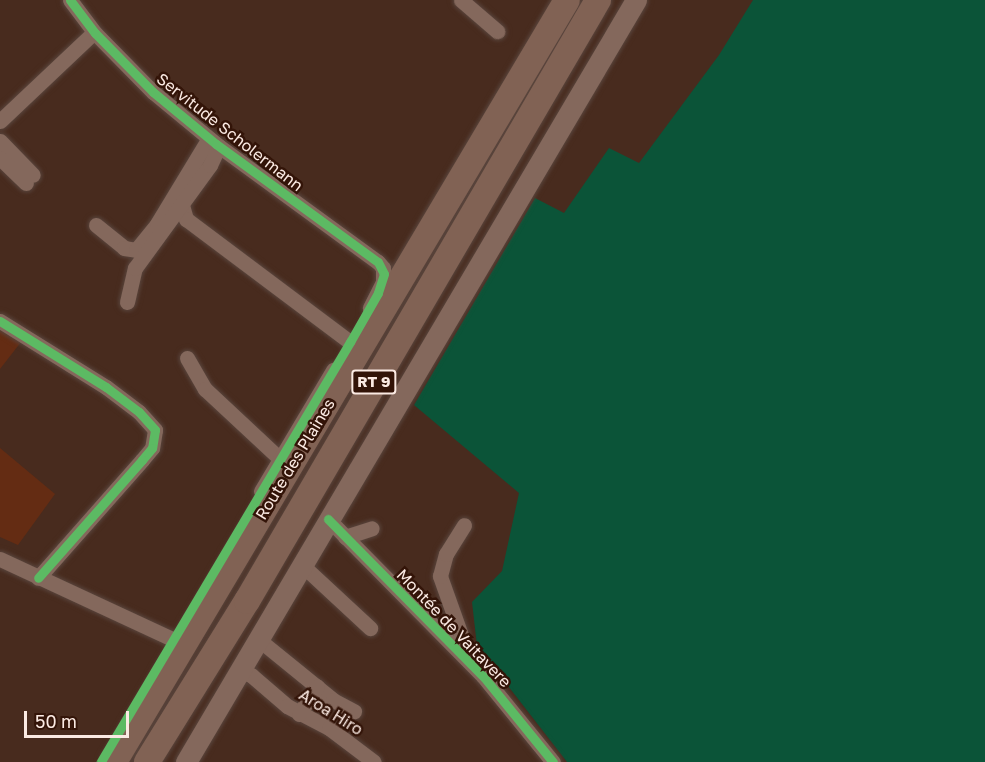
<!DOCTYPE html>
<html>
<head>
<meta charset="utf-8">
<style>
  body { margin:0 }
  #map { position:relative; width:985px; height:762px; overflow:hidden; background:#482b1e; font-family:"Golos Text",sans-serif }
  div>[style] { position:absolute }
  .built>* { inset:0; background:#642c13 }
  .green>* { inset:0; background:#0b5438 }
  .roads { filter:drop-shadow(0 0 2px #59453d) drop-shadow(0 0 2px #59453d) }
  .minor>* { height:15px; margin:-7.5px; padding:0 7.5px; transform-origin:7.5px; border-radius:7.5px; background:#84685c }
  .secondary>* { height:21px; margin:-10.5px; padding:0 10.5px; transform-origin:10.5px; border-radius:10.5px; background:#84685c }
  .trunk>* { height:26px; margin:-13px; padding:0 13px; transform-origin:13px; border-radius:13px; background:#816254 }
  .cycleway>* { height:9px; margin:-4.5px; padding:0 4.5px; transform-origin:4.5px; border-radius:4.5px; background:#5cba63 }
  span { translate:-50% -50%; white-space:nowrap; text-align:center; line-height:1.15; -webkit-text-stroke:5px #331408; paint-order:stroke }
  .shield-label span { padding:2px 4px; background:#331408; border:2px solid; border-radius:4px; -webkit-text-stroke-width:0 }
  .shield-label { font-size:15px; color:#fbeae3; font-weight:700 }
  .street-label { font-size:16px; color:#fbeae3 }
  .scale { position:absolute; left:24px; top:711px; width:105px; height:27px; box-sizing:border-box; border:3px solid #fbeae3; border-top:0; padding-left:8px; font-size:18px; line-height:21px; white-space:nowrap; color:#fbeae3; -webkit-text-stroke:4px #331408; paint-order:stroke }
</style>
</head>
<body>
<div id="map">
  <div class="built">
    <i style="clip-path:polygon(0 327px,21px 342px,0 369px)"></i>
    <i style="clip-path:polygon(0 448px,55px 494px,18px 545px,0 537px)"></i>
  </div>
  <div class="green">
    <i style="clip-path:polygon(753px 0,985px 0,985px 762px,567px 762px,477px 646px,472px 602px,502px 571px,519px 493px,414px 405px,535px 198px,564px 213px,609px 148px,639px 163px,719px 55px)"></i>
  </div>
  <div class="roads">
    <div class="minor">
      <i style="left:70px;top:0;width:41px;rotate:52.9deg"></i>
      <i style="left:95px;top:33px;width:83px;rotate:45.5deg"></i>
      <i style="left:153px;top:92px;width:82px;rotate:39.5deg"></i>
      <i style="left:216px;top:144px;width:200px;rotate:36.1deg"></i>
      <i style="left:378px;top:262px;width:8px;rotate:50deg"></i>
      <i style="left:383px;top:268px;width:14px;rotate:90deg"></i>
      <i style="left:383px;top:282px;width:29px;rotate:117deg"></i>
      <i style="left:461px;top:0;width:48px;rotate:40.7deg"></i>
      <i style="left:0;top:121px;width:129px;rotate:-43.4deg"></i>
      <i style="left:0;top:141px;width:47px;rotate:45.9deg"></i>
      <i style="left:0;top:158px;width:36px;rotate:44deg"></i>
      <i style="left:182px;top:205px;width:15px;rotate:74deg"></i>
      <i style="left:186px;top:219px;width:205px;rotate:36.9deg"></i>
      <i style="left:96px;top:225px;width:36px;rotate:39deg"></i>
      <i style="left:124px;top:248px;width:12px;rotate:9deg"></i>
      <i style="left:136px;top:250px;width:33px;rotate:-51deg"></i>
      <i style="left:157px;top:224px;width:100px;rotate:-58.8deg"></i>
      <i style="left:127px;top:302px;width:35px;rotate:-77deg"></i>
      <i style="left:135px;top:268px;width:127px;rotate:-53.9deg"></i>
      <i style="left:210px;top:165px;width:21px;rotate:-65deg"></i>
      <i style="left:0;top:321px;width:125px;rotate:31.9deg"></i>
      <i style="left:106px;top:387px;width:41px;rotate:37.1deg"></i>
      <i style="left:139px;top:412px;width:24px;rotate:48deg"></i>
      <i style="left:155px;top:430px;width:18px;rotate:99deg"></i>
      <i style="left:152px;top:448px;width:16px;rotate:130deg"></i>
      <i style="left:142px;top:460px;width:157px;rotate:131.4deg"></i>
      <i style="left:187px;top:358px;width:36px;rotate:60deg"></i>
      <i style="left:205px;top:389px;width:101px;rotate:43deg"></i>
      <i style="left:261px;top:491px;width:141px;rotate:-59.2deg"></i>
      <i style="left:328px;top:519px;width:221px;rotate:45.4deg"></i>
      <i style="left:483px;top:676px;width:111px;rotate:50.9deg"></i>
      <i style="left:345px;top:537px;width:28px;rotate:-18deg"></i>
      <i style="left:0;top:559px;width:190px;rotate:24.9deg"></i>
      <i style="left:302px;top:565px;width:93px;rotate:42.8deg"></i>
      <i style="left:258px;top:639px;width:97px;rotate:39.1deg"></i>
      <i style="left:333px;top:700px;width:24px;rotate:28deg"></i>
      <i style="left:459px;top:651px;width:16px;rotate:-83deg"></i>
      <i style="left:461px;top:635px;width:63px;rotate:-109.6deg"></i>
      <i style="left:440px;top:576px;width:23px;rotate:-75deg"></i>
      <i style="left:446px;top:554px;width:34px;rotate:-58deg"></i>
      <i style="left:239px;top:671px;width:13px;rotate:18deg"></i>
      <i style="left:251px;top:675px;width:48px;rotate:40.7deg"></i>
      <i style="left:287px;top:706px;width:47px;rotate:27.6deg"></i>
      <i style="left:329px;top:728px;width:56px;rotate:37.1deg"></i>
      <i style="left:299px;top:714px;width:33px;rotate:-57deg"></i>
    </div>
    <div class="secondary">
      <i style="left:186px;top:762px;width:885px;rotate:-59.44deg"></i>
    </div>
    <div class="trunk">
      <i style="left:114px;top:762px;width:886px;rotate:-59.27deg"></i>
      <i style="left:147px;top:762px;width:190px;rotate:-58.2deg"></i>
      <i style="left:247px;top:601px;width:696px;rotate:-59.71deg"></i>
    </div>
  </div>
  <div class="cycleway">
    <i style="left:70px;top:0;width:41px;rotate:52.9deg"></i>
    <i style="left:95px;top:33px;width:83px;rotate:45.5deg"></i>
    <i style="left:153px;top:92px;width:82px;rotate:39.5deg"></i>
    <i style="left:216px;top:144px;width:200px;rotate:36.1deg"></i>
    <i style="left:378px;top:262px;width:13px;rotate:63deg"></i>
    <i style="left:384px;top:274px;width:20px;rotate:108deg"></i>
    <i style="left:378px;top:293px;width:56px;rotate:119.7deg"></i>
    <i style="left:350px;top:342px;width:488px;rotate:120.7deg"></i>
    <i style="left:0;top:321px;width:125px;rotate:31.9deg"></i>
    <i style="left:106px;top:387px;width:41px;rotate:37.1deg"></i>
    <i style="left:139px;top:412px;width:24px;rotate:48deg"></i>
    <i style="left:155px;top:430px;width:18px;rotate:99deg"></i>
    <i style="left:152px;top:448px;width:16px;rotate:130deg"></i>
    <i style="left:142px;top:460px;width:157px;rotate:131.4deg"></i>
    <i style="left:328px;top:519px;width:221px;rotate:45.4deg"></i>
    <i style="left:483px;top:676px;width:111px;rotate:50.9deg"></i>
  </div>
  <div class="shield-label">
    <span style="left:374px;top:382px">RT 9</span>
  </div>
  <div class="street-label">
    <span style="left:230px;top:132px;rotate:38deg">Servitude Scholermann</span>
    <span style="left:295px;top:459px;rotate:-59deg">Route des Plaines</span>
    <span style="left:454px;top:628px;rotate:46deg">Montée de Vaitavere</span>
    <span style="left:331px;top:712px;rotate:32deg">Aroa Hiro</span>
  </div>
  <div class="scale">50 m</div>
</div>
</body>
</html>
